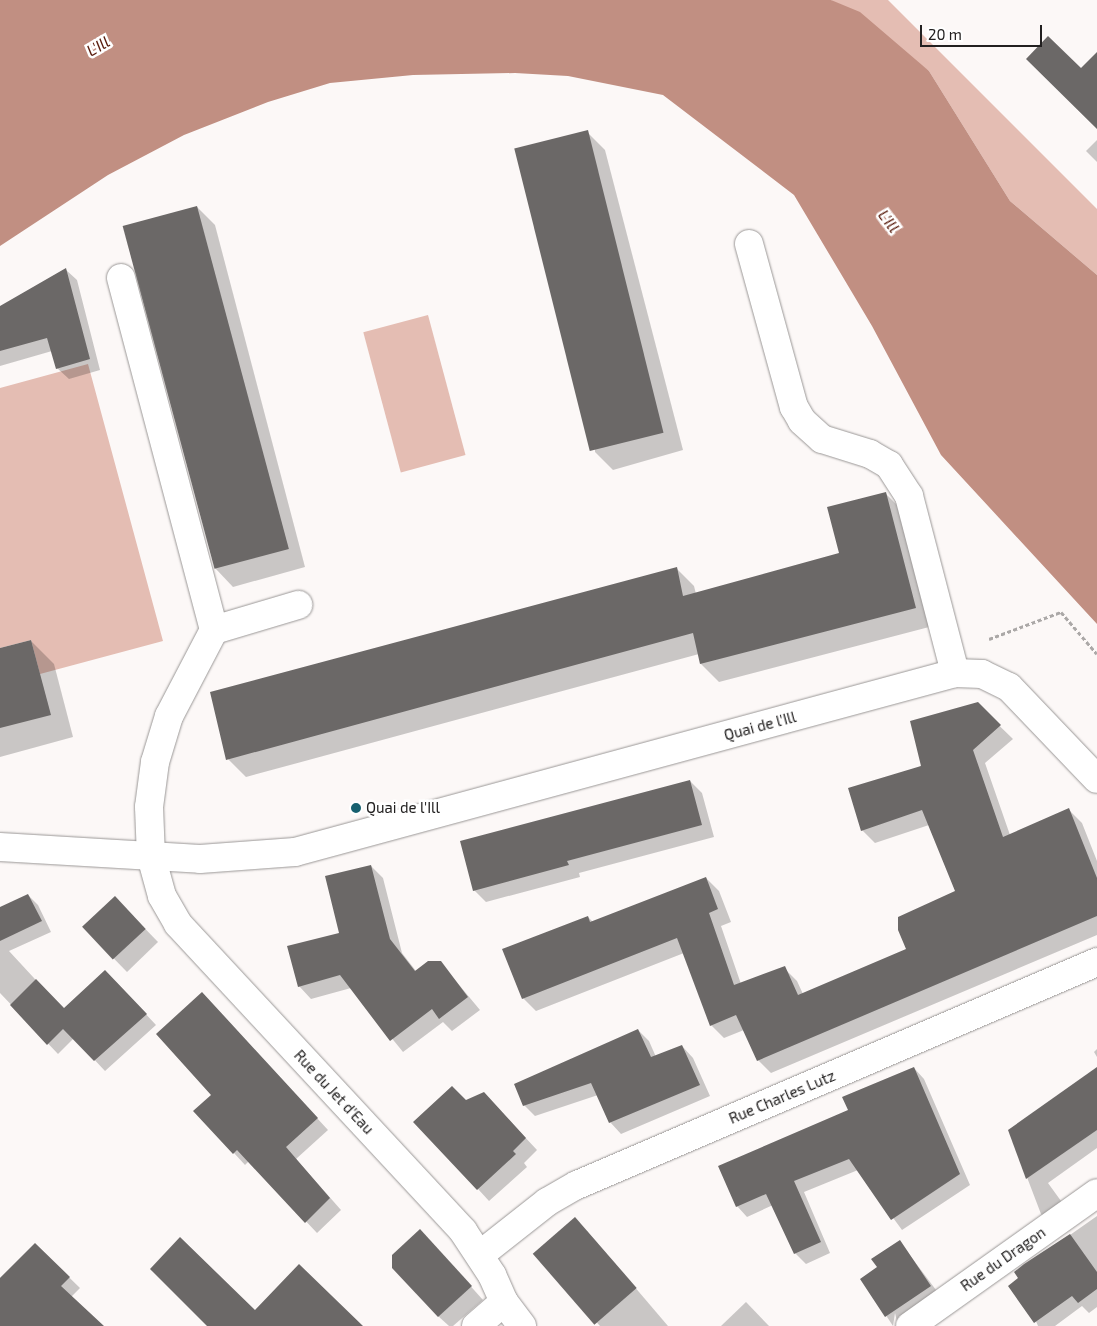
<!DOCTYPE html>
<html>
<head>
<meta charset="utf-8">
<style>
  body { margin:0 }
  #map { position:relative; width:1097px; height:1326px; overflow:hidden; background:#fcf8f7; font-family:"Exo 2",sans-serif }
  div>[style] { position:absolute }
  .green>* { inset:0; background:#e4bdb3; transform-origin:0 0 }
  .water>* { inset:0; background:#c18f82 }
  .shadow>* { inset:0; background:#0003 }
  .building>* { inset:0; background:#6b6867; transform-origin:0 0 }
  .path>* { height:3px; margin-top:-1.5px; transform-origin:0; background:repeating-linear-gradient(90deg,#aba8a7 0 4px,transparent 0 6.5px) }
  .roads { filter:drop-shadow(0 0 1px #9a9796) drop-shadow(0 0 1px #9a9796) }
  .minor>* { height:28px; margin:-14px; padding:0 14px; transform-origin:14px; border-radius:14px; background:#fff }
  .dots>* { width:14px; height:14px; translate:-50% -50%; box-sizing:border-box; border:2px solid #fff; border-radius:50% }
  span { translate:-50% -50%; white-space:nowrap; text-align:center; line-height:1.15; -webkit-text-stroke:5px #fff; paint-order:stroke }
  .street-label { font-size:15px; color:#222020 }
  .poi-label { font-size:15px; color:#222020 }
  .left { translate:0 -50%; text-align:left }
  .water-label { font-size:16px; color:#591b0c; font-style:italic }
  .scale { position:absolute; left:920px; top:25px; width:122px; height:22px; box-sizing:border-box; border:2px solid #222020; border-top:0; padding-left:6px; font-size:15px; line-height:18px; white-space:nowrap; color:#222020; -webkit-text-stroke:4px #fff; paint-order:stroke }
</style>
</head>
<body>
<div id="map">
  <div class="green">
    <i style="clip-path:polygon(831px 0,888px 0,1097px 209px,1097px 275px,1010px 201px,929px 71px)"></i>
    <i style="left:428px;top:315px;width:145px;height:67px;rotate:75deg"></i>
    <i style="clip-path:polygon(88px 364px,163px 641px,40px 674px,31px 640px,0 648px,0 388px)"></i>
  </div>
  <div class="water">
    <i style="clip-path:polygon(0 0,831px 0,860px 12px,929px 71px,1010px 201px,1097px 275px,1097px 624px,941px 455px,872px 326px,794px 195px,663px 95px,568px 76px,515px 73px,413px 75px,330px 83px,268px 102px,184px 135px,108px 175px,0 246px)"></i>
  </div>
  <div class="shadow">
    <i style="clip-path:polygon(587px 132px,605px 150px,683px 450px,613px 470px,595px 452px)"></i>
    <i style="clip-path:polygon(1097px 140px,1097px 162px,1086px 151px)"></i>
    <i style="clip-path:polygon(197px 207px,215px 225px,305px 567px,233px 587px,215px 568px)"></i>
    <i style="clip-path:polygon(65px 269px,77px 280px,100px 370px,69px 379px,57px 368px,52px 351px,0 366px,0 307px)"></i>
    <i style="clip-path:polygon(885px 493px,903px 511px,933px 626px,719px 682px,701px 664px,699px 654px,246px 777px,228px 759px,676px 568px,694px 586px,696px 594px,840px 554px)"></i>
    <i style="clip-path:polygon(31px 641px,54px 664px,73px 737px,0 757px,0 650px)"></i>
    <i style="clip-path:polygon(977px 704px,1013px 739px,985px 763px,1010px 835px,1069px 810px,1082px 823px,1097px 861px,1097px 935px,771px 1073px,758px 1060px,744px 1030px,724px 1038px,711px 1025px,684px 953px,536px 1011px,523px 998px,588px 917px,593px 922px,706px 878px,719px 891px,731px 922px,721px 926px,741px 984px,784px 968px,797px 981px,803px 994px,908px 949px,957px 892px,929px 825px,875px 843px,862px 830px)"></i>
    <i style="clip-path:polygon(690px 781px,702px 793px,714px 837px,579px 873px,580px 877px,486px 902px,474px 890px)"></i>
    <i style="clip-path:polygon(371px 866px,383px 878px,402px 953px,416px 971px,440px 962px,480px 1010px,452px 1031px,443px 1022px,403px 1052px,351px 988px,311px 999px,299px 986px,341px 934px)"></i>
    <i style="clip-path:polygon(28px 895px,38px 905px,51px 932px,9px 951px,46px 991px,64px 1009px,115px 981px,156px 1025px,105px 1071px,74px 1038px,58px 1054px,0 993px,0 909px)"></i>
    <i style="clip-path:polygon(127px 910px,158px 942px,127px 972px,83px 927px)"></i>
    <i style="clip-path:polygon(213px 1005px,328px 1130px,296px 1159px,341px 1210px,317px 1233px,249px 1161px,245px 1165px,234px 1153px,213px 1095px)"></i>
    <i style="clip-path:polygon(638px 1030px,649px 1041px,656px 1057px,682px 1046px,693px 1058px,710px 1096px,621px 1134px,610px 1122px,598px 1095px,535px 1116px,524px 1105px)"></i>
    <i style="clip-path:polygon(1097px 1049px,1097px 1057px,1094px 1052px)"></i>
    <i style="clip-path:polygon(914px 1068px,924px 1079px,970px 1185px,902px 1230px,858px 1170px,804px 1192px,830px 1253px,806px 1264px,795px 1253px,773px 1205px,747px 1217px,737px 1206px,849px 1111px)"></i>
    <i style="clip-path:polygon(1097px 1069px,1097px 1148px,1048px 1183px,1069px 1212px,1052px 1225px,1041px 1214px,1009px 1130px)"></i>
    <i style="clip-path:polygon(466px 1102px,496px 1106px,537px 1150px,524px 1163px,527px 1167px,489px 1201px,478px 1189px)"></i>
    <i style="clip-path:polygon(1097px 1216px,1097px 1307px,1089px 1313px,1082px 1306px,1055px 1326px,1038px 1326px,1016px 1273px)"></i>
    <i style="clip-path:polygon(587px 1231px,668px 1326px,600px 1326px,536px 1255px)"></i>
    <i style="clip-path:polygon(900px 1242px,942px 1298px,898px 1326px,895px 1313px,893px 1326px,862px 1279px,879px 1268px)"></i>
    <i style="clip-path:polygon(432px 1243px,483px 1300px,453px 1326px,449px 1326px,438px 1316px)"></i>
    <i style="clip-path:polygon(35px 1244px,80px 1288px,71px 1297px,102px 1326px,0 1326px,0 1278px)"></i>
    <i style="clip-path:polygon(746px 1302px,769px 1326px,721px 1326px)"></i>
  </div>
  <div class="building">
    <i style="clip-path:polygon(1048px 36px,1081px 68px,1097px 52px,1097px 129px,1026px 59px)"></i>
    <i style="left:588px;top:130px;width:312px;height:76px;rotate:76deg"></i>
    <i style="left:197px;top:206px;width:355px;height:77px;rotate:75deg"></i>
    <i style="clip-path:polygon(66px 268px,90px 359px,56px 369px,47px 338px,0 351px,0 306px)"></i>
    <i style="clip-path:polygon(886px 492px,916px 608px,700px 664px,693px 633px,226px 760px,210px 692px,677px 567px,683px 596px,839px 553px,827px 507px)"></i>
    <i style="clip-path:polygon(31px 640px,51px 715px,0 728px,0 648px)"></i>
    <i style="clip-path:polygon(978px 702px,1001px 725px,973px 750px,1003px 837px,1069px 808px,1097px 878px,1097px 916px,757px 1061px,736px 1015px,710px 1026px,677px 938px,522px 999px,502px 949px,588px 916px,590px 922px,706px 877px,718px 909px,709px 913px,734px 985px,785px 966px,798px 995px,906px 949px,898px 930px,898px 917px,955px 891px,922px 810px,861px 831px,848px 788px,921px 766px,910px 721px)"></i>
    <i style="clip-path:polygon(690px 780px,702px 825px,567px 861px,569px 865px,473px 891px,460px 841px)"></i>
    <i style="clip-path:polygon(371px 865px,390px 939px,415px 971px,428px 961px,441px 961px,468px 997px,439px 1019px,432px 1009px,390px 1041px,340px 975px,298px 987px,287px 946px,339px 933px,325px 876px)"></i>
    <i style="clip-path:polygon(28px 894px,42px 921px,0 941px,0 907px)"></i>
    <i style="left:115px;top:896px;width:45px;height:45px;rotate:47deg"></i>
    <i style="clip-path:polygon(105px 970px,147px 1014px,94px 1061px,63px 1029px,47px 1045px,10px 1005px,36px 979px,64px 1008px)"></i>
    <i style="clip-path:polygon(202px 992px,318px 1118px,286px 1147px,330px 1198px,305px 1223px,237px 1150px,233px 1154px,193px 1111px,211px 1095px,156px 1034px)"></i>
    <i style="clip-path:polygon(638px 1029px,651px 1057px,682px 1045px,700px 1085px,609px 1123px,591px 1083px,523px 1106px,514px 1084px)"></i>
    <i style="clip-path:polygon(914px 1067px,960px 1174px,891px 1220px,849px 1159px,794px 1181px,821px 1242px,794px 1254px,766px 1194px,736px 1207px,718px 1166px,848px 1110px,842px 1097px)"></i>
    <i style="clip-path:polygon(1097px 1067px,1097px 1130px,1026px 1179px,1008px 1130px)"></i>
    <i style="clip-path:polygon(452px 1086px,466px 1100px,484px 1092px,526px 1138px,513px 1151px,516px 1154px,477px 1190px,413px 1122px)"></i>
    <i style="left:575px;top:1217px;width:94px;height:56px;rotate:49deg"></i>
    <i style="clip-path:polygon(420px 1229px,472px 1286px,438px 1317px,392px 1268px,392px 1255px)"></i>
    <i style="clip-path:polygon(1070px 1234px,1097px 1272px,1097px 1289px,1078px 1303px,1072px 1296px,1034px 1323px,1008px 1286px,1018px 1278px,1014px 1272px,1024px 1264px)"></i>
    <i style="clip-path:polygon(180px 1237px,255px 1310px,299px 1264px,363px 1326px,207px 1326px,150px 1269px)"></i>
    <i style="clip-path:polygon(900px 1240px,931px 1286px,885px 1317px,860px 1279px,877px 1267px,871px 1259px)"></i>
    <i style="clip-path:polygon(35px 1243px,70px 1277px,61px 1286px,104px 1326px,0 1326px,0 1278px)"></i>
  </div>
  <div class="path">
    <i style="left:989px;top:639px;width:77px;rotate:-20.6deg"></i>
    <i style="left:1061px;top:612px;width:55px;rotate:49.4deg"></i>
  </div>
  <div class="roads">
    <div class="minor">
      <i style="left:749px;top:244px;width:169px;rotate:74.6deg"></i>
      <i style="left:794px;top:407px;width:16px;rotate:60deg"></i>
      <i style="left:802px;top:421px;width:27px;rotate:42deg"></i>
      <i style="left:822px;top:439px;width:50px;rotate:17.4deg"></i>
      <i style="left:870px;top:454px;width:22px;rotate:30deg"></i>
      <i style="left:889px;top:465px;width:37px;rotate:57deg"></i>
      <i style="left:909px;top:496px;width:183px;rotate:75.4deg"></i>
      <i style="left:121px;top:278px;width:364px;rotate:75.2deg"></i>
      <i style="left:214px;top:630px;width:97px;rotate:117.6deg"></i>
      <i style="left:169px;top:716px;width:48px;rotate:106.9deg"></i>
      <i style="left:155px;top:762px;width:45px;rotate:97.6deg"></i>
      <i style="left:149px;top:807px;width:49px;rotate:87.7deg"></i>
      <i style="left:151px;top:856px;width:41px;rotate:74.6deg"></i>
      <i style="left:162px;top:896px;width:32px;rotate:60deg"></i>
      <i style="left:178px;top:924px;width:419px;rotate:47.1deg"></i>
      <i style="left:463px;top:1231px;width:53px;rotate:56.6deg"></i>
      <i style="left:492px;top:1275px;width:30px;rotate:66deg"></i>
      <i style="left:504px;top:1302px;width:30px;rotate:53deg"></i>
      <i style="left:214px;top:630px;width:88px;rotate:-16.6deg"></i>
      <i style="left:0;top:847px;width:200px;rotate:3.4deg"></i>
      <i style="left:200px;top:859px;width:95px;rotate:-4.2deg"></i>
      <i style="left:295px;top:852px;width:684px;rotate:-15.17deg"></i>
      <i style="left:955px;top:673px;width:27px;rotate:2deg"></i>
      <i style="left:982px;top:674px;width:30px;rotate:26deg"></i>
      <i style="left:1009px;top:687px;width:127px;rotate:46.3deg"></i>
      <i style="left:481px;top:1254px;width:84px;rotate:-38.2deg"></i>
      <i style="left:547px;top:1202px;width:34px;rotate:-30deg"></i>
      <i style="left:577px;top:1185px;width:566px;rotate:-23.21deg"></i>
      <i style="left:476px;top:1326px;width:37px;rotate:-41deg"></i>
      <i style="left:910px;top:1326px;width:229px;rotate:-35.4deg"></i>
    </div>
  </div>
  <div class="dots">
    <i style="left:356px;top:808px;background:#17606f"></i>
  </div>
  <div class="street-label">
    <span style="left:760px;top:726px;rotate:-15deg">Quai de l'Ill</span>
    <span style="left:334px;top:1092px;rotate:47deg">Rue du Jet d'Eau</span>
    <span style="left:782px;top:1097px;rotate:-23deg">Rue Charles Lutz</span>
    <span style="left:1003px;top:1259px;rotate:-35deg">Rue du Dragon</span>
  </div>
  <div class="poi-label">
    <span class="left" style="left:366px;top:808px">Quai de l'Ill</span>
  </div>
  <div class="water-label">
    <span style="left:98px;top:46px;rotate:-30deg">L'Ill</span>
    <span style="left:889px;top:221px;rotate:53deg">L'Ill</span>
  </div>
  <div class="scale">20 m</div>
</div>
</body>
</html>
